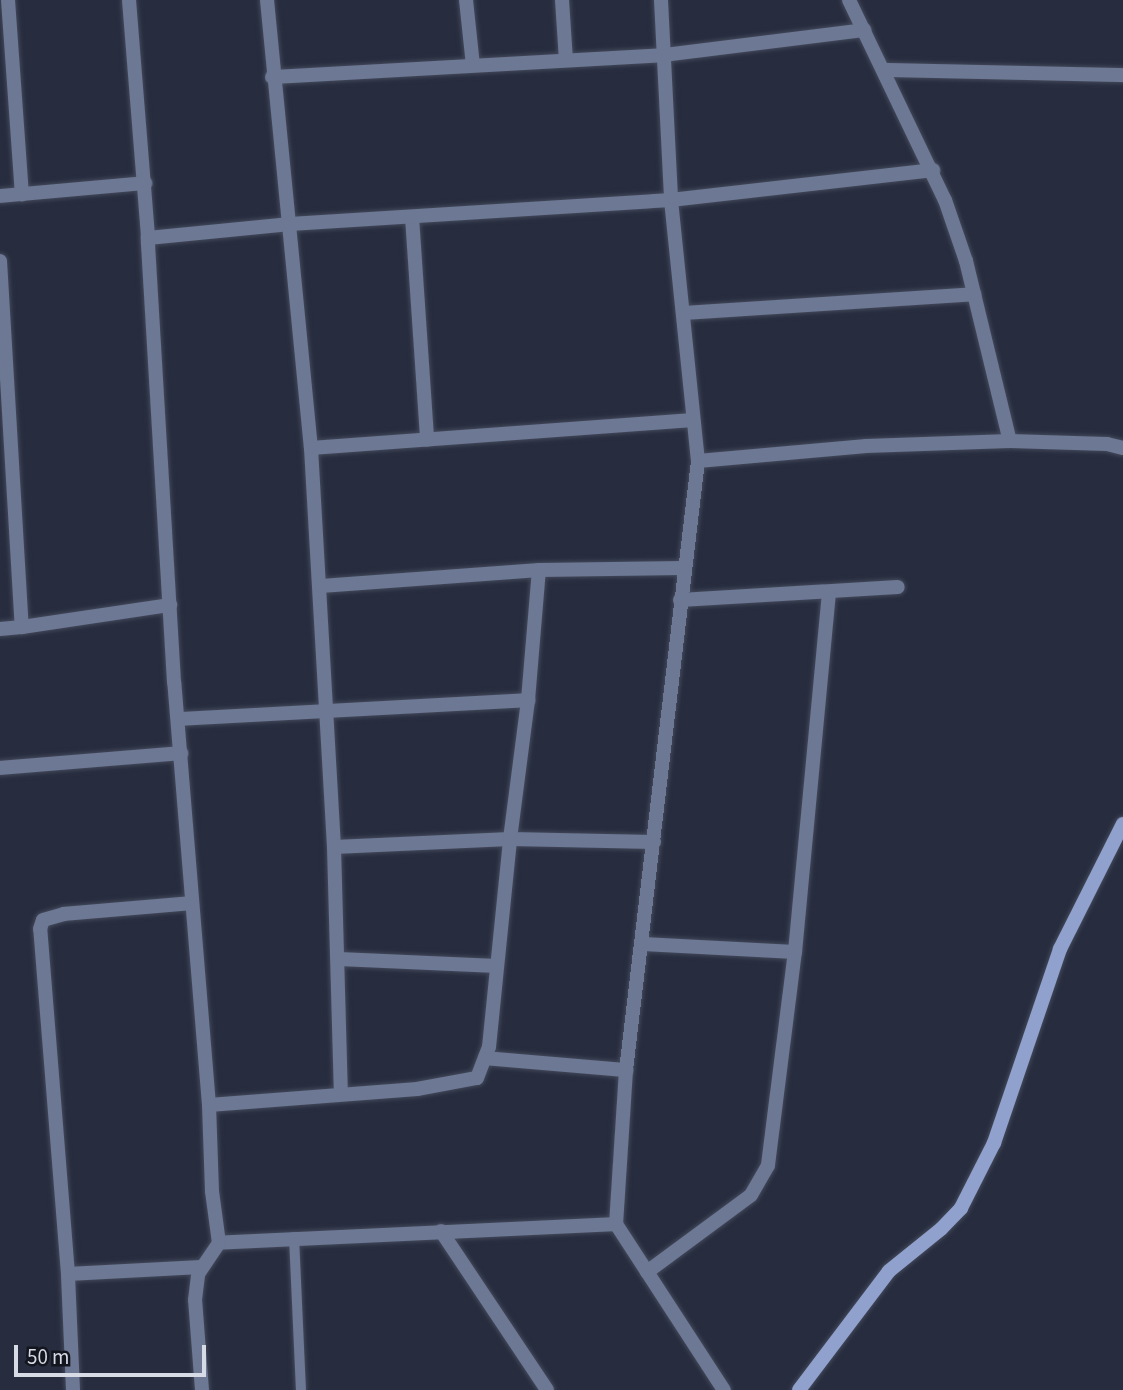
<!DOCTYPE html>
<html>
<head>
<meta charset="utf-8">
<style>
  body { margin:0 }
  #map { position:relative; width:1123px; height:1390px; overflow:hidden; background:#272d3f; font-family:"Source Sans 3",sans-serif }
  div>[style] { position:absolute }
  .roads { filter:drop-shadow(0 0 2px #43495a) drop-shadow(0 0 2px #43495a) }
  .lane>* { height:10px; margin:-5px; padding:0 5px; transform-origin:5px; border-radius:5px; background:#6d7894 }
  .street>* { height:14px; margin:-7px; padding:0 7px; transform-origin:7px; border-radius:7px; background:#6d7894 }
  .secondary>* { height:14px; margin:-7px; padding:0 7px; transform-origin:7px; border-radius:7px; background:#91a1ce }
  span { translate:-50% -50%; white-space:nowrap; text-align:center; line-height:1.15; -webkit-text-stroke:7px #13161e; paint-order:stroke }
  .scale { position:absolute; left:14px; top:1345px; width:192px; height:32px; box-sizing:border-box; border:4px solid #d6dbe6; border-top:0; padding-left:9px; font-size:21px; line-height:24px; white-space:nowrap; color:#d6dbe6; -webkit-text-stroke:5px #13161e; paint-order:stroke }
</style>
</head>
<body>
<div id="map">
  <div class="roads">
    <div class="lane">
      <i style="left:294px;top:1237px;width:153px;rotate:87.4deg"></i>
    </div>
    <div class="street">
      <i style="left:8px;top:0;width:195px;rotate:85.9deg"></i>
      <i style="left:129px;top:0;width:239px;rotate:85.4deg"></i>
      <i style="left:267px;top:0;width:450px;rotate:84.4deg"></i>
      <i style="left:311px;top:448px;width:400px;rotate:86.7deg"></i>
      <i style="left:334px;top:847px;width:246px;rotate:88.4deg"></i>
      <i style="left:466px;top:0;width:65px;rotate:83.9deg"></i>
      <i style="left:562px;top:0;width:60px;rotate:86.2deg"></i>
      <i style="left:661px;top:0;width:200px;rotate:87.1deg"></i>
      <i style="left:671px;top:200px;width:262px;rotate:84.1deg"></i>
      <i style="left:698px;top:461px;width:169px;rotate:-5.1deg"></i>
      <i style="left:866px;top:446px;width:144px;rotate:-2deg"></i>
      <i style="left:1010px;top:441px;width:97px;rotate:1.8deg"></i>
      <i style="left:1107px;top:444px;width:16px;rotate:14deg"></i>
      <i style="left:849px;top:0;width:222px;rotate:64.4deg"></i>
      <i style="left:945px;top:200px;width:65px;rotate:71deg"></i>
      <i style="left:966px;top:261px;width:185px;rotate:76.3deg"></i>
      <i style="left:884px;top:70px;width:239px;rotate:1.2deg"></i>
      <i style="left:272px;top:77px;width:393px;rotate:-3.2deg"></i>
      <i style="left:664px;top:55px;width:202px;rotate:-7.1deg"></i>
      <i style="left:0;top:196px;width:146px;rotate:-5.1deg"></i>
      <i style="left:412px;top:217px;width:223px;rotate:86.1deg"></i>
      <i style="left:0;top:261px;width:367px;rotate:86.6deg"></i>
      <i style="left:22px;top:627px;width:150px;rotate:-8.5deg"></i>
      <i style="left:683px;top:313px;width:292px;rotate:-3.7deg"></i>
      <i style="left:311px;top:448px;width:383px;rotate:-4.2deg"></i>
      <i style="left:698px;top:461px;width:613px;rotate:96.74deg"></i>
      <i style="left:626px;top:1070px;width:154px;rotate:93.7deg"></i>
      <i style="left:616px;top:1224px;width:198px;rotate:57deg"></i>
      <i style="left:321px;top:586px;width:219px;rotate:-4.2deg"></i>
      <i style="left:539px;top:570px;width:144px;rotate:-0.8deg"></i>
      <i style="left:680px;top:600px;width:218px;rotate:-3.4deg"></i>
      <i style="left:0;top:629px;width:22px;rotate:-5deg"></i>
      <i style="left:179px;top:719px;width:350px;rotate:-3.1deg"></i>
      <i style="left:528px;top:700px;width:130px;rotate:-85.2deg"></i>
      <i style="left:0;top:768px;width:182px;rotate:-4.7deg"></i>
      <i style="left:334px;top:847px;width:176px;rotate:-2.6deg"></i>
      <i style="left:510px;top:839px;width:144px;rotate:1.2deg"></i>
      <i style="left:643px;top:944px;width:152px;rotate:3deg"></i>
      <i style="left:339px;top:959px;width:158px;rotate:2.5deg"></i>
      <i style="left:485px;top:1058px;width:142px;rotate:4.9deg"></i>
      <i style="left:209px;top:1105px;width:209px;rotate:-4.4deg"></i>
      <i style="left:417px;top:1089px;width:61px;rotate:-10.4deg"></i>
      <i style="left:477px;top:1078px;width:33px;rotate:-69deg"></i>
      <i style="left:489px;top:1047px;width:209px;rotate:-84.2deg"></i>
      <i style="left:510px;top:839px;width:140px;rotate:-82.6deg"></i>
      <i style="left:616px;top:1224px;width:397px;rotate:177.3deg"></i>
      <i style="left:219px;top:1243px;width:52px;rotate:-97.7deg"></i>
      <i style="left:212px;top:1191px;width:86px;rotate:-92deg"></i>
      <i style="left:209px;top:1105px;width:424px;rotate:-94.7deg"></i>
      <i style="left:174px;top:682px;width:445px;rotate:-93.4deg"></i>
      <i style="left:148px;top:238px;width:143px;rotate:-5.6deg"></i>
      <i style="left:290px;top:224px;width:382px;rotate:-3.6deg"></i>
      <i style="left:671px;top:200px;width:264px;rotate:-6.5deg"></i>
      <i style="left:441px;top:1231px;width:191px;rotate:56.3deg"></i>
      <i style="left:647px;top:1272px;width:129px;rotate:-36.5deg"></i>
      <i style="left:751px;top:1195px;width:34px;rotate:-60deg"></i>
      <i style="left:768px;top:1165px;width:215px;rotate:-82.8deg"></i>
      <i style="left:795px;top:952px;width:361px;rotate:-84.6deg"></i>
      <i style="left:68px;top:1274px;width:133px;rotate:-3deg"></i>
      <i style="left:73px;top:1390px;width:116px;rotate:-92.5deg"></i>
      <i style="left:68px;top:1274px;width:346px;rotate:-94.6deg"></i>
      <i style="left:40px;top:929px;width:9px;rotate:-72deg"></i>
      <i style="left:43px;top:920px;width:22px;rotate:-16deg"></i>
      <i style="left:64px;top:914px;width:128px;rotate:-4.9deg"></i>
      <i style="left:202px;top:1390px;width:90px;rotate:-94.4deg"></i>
      <i style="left:195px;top:1300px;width:26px;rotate:-83deg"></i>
      <i style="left:198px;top:1274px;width:37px;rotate:-56deg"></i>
    </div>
    <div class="secondary">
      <i style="left:799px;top:1390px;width:149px;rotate:-52.9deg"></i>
      <i style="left:889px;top:1271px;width:67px;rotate:-38.9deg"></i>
      <i style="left:941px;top:1229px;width:29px;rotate:-46deg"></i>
      <i style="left:961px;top:1208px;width:73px;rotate:-63.1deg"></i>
      <i style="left:994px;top:1143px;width:205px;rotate:-71.2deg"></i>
      <i style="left:1060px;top:949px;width:140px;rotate:-63.3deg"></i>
    </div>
  </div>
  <div class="scale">50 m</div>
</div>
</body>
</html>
